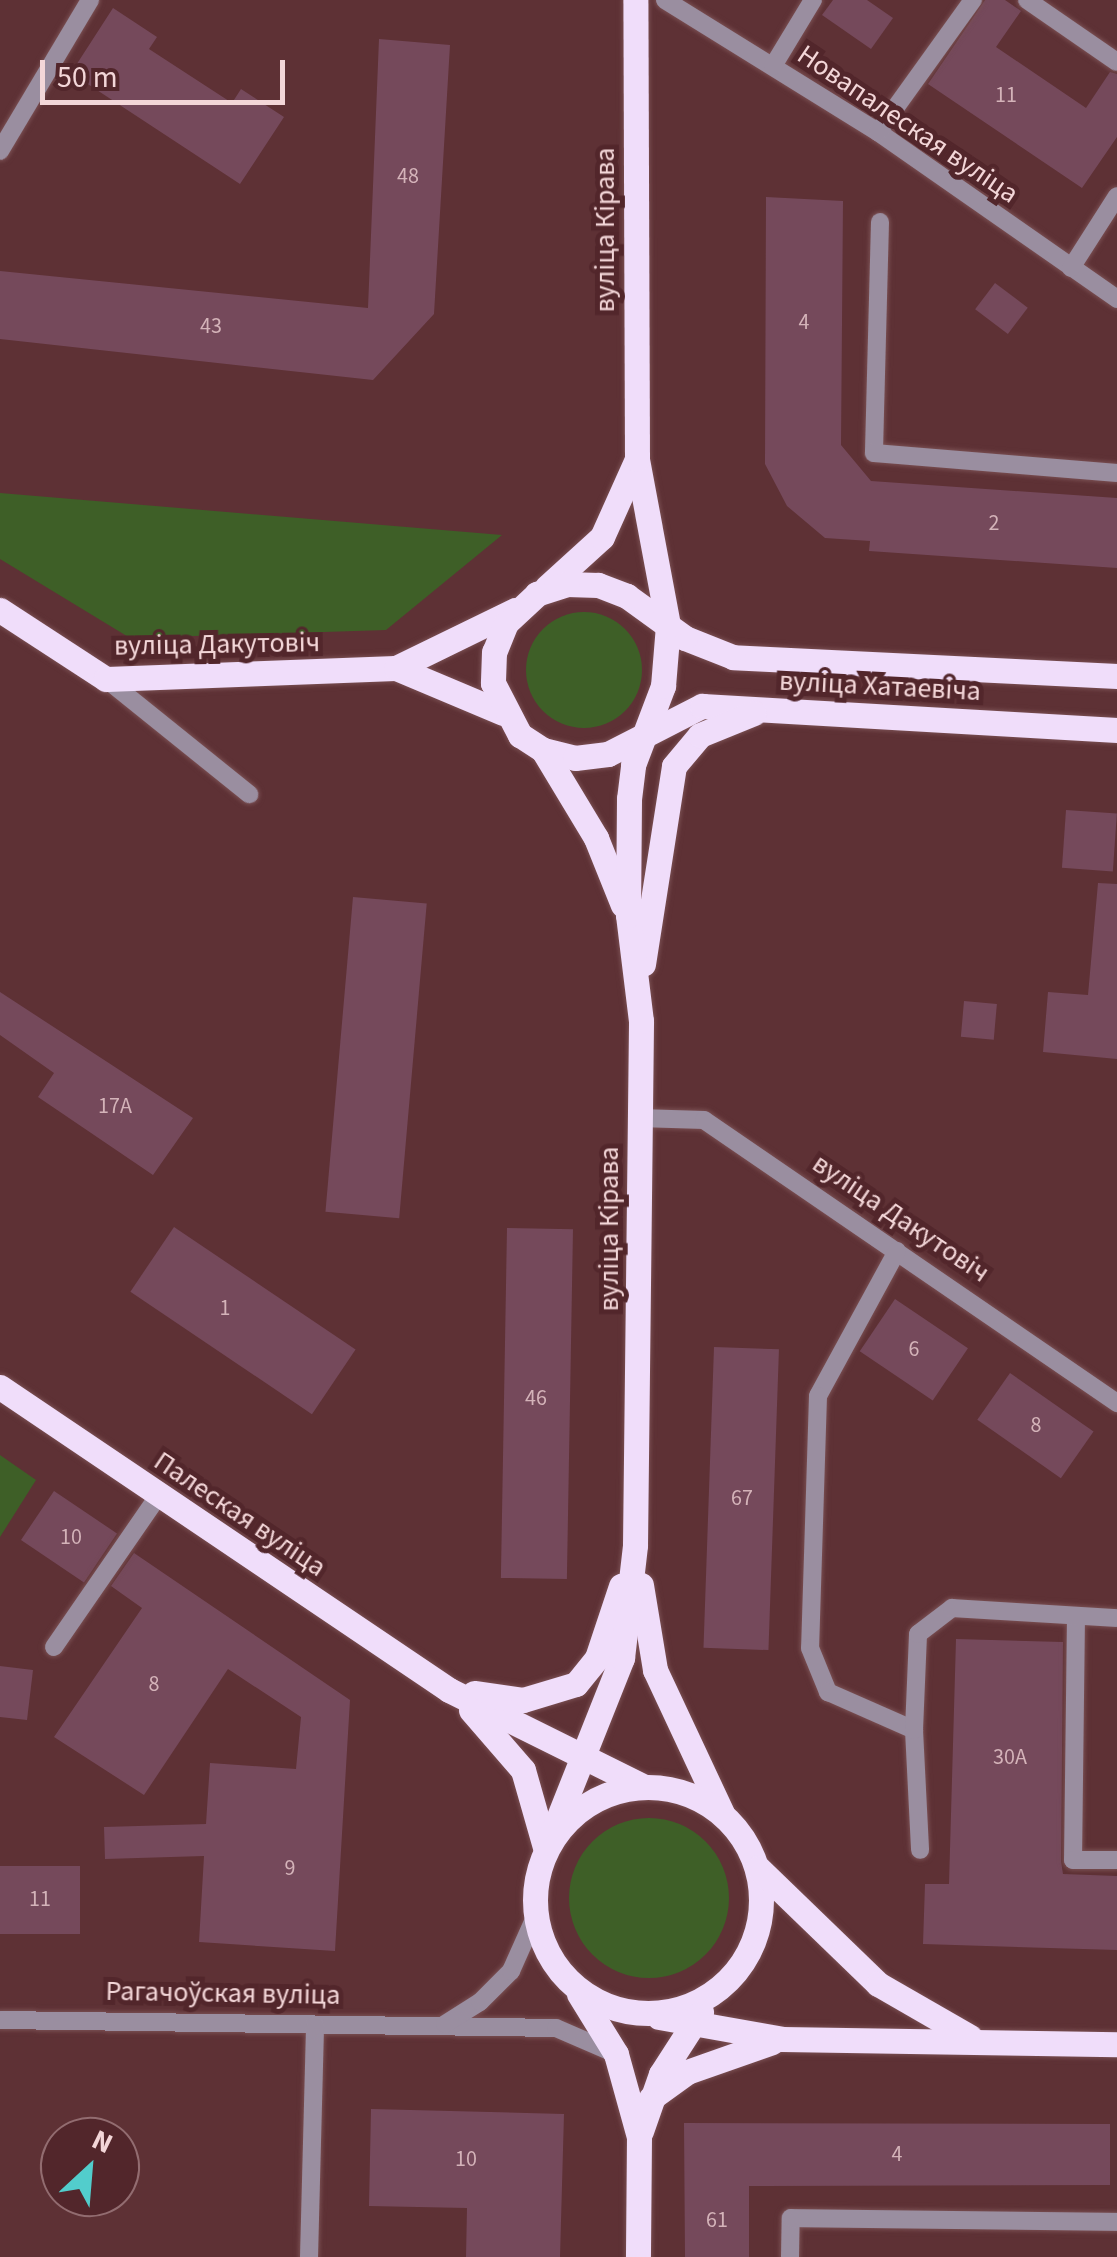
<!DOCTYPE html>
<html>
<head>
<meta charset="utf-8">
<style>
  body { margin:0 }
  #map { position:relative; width:1117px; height:2257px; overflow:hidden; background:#5e3135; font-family:"Source Sans 3",sans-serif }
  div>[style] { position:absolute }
  .green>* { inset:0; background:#3e5f27 }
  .round { border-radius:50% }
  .building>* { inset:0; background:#75495b; transform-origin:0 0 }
  .roads { filter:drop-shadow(0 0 2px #794f52) drop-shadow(0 0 2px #794f52) }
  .minor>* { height:18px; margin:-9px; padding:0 9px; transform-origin:9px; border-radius:9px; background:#9a8ea0 }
  .major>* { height:25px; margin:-12.5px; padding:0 12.5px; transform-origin:12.5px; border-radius:12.5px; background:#f0ddfa }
  .major>.ring { margin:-12.5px; padding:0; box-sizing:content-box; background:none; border:25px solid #f0ddfa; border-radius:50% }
  span { translate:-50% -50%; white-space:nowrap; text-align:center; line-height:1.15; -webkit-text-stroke:10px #52262b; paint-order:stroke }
  .number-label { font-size:22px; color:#d4b3b9 }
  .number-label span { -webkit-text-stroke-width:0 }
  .street-label { font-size:28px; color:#f3d6d8 }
  .north { position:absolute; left:40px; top:2117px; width:100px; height:100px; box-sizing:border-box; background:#52262b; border:2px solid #926c70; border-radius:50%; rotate:26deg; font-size:28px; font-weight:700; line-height:40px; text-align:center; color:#f3d6d8 }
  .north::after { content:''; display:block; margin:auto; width:35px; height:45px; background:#52cdcc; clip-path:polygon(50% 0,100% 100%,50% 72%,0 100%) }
  .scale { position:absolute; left:40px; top:60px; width:245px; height:45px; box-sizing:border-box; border:5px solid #f3d6d8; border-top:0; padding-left:12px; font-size:30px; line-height:35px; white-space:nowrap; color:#f3d6d8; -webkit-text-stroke:8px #52262b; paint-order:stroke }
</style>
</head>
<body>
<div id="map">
  <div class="green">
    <i style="clip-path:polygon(0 493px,502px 535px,386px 630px,130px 638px,0 559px)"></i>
    <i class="round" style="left:526px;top:612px;width:116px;height:116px"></i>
    <i style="clip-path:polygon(0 1455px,36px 1480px,0 1537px)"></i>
    <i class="round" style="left:569px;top:1818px;width:160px;height:160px"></i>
  </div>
  <div class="building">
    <i style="clip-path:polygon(833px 0,867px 0,893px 18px,871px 49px,822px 15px)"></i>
    <i style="clip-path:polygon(985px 0,1005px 0,1021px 11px,996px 47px,1086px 108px,1110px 72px,1117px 74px,1117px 137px,1082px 188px,928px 84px)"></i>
    <i style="clip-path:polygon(113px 8px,157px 37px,149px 49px,232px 103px,241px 89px,284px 117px,240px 184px,71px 73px)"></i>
    <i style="clip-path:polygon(379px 39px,450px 45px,434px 314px,373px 380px,0 339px,0 271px,368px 308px)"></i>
    <i style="clip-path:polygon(766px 197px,843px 201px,841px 445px,871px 481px,1117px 498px,1117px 568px,869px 551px,870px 541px,825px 538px,787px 506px,765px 464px)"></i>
    <i style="left:995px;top:283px;width:41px;height:33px;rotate:37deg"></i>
    <i style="left:1066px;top:810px;width:51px;height:58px;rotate:4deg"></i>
    <i style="clip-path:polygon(1098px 883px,1117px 884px,1117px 1059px,1043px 1052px,1048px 992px,1088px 995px)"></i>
    <i style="left:353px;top:897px;width:74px;height:316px;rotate:5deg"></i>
    <i style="clip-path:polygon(0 992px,193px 1118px,153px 1175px,38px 1097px,54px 1073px,0 1035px)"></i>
    <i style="left:964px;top:1001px;width:33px;height:36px;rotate:5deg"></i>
    <i style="left:174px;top:1227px;width:219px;height:78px;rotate:34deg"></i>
    <i style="left:507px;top:1228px;width:66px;height:350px;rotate:1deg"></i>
    <i style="left:895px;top:1299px;width:88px;height:63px;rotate:34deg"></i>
    <i style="left:714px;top:1347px;width:65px;height:301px;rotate:2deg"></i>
    <i style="left:1010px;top:1373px;width:102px;height:57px;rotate:35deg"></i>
    <i style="left:54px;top:1491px;width:76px;height:59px;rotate:34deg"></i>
    <i style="clip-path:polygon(134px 1553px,350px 1700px,335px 1951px,199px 1942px,204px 1856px,105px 1859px,104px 1827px,206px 1824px,210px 1763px,296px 1769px,301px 1717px,228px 1669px,144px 1795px,54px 1737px,142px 1608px,111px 1586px)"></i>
    <i style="clip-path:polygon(956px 1639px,1063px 1642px,1061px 1861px,1063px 1874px,1117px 1876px,1117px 1950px,923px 1944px,925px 1884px,949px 1884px)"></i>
    <i style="clip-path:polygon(0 1666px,33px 1670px,27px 1720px,0 1717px)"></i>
    <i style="left:0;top:1866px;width:80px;height:68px"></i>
    <i style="clip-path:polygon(371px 2109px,564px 2114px,560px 2257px,466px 2257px,467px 2208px,369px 2206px)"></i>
    <i style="clip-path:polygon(684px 2123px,1110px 2124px,1110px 2185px,749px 2186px,749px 2257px,685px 2257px)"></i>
  </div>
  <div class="roads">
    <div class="minor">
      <i style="left:665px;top:0;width:251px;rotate:31.8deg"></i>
      <i style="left:878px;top:132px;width:292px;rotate:34.9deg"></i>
      <i style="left:1027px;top:0;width:109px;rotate:34.6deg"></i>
      <i style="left:773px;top:66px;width:77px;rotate:-58.8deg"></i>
      <i style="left:878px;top:132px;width:163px;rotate:-54.3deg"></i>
      <i style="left:0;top:151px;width:176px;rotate:-59.2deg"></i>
      <i style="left:880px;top:222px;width:231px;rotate:91.5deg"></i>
      <i style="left:874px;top:453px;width:244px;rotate:4.7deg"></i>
      <i style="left:1071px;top:268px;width:85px;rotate:-57.4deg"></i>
      <i style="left:106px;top:679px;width:184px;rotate:38.8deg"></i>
      <i style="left:639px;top:1118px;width:65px;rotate:1.8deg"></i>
      <i style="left:704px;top:1120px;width:501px;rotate:34.42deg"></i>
      <i style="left:897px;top:1251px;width:165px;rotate:118.6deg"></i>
      <i style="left:818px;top:1396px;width:252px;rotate:91.8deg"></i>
      <i style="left:810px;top:1648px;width:48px;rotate:67.8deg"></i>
      <i style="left:828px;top:1692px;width:94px;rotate:23.8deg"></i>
      <i style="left:914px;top:1730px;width:120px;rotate:87.1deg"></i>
      <i style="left:1076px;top:1616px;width:244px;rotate:90.7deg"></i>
      <i style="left:1073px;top:1860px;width:44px"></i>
      <i style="left:54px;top:1647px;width:183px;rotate:-55.4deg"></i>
      <i style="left:914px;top:1730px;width:96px;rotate:-87.6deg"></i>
      <i style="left:918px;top:1634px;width:43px;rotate:-37.4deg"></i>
      <i style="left:952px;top:1608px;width:165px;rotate:3.5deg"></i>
      <i style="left:0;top:2020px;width:556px;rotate:0.82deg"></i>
      <i style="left:556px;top:2028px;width:63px;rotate:23.3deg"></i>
      <i style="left:445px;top:2024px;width:41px;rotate:-32.2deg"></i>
      <i style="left:480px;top:2002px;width:44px;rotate:-45deg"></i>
      <i style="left:511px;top:1971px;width:59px;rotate:-66deg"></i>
      <i style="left:309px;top:2257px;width:232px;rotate:-88.5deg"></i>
      <i style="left:790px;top:2257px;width:39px;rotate:-89deg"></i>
      <i style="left:791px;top:2218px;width:326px;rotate:0.7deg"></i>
    </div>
    <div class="major">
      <i style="left:547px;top:587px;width:74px;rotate:-42.3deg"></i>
      <i style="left:602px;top:537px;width:85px;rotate:-65.8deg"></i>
      <i style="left:0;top:610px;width:126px;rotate:33.1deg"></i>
      <i style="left:106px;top:679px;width:290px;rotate:-2.2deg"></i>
      <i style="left:396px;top:668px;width:132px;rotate:-26deg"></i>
      <i style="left:396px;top:668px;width:116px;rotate:22.8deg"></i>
      <i style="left:1117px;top:676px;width:384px;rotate:-177.2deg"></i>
      <i style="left:733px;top:657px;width:52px;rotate:-158.4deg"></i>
      <i style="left:685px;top:638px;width:72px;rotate:-144.1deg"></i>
      <i style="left:627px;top:596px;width:31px;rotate:-159deg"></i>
      <i style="left:598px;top:585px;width:31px;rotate:-178deg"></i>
      <i style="left:567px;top:584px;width:32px;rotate:162deg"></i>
      <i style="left:537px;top:594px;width:42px;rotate:136.9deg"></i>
      <i style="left:506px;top:623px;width:31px;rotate:112deg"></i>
      <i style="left:494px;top:652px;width:31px;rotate:92deg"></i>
      <i style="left:493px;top:683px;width:59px;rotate:62.6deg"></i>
      <i style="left:520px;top:735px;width:27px;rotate:33deg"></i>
      <i style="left:543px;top:750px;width:33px;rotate:14deg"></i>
      <i style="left:575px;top:758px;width:33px;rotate:-7deg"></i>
      <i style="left:608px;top:754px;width:106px;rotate:-27.1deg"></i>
      <i style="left:702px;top:706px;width:416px;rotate:3.3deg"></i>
      <i style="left:543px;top:750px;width:103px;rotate:58.9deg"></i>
      <i style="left:596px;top:838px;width:72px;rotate:68.1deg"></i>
      <i style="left:643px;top:964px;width:200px;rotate:-81.1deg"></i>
      <i style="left:674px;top:766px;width:40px;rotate:-50deg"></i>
      <i style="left:700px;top:735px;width:58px;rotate:-22.2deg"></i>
      <i style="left:0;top:1387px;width:542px;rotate:34.01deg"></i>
      <i style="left:449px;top:1690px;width:216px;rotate:26.4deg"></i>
      <i style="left:641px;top:1585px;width:86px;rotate:80.6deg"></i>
      <i style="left:655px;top:1670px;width:158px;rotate:64.9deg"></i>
      <i style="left:474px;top:1693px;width:49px;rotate:8.1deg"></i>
      <i style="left:523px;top:1700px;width:55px;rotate:-16.8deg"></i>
      <i style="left:576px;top:1684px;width:33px;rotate:-51deg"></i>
      <i style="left:597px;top:1658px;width:76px;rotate:-71.6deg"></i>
      <i style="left:471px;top:1710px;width:79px;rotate:49.1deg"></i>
      <i style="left:523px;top:1770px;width:80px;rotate:74.1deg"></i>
      <i class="ring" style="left:535px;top:1787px;width:201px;height:201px"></i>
      <i style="left:546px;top:1849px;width:206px;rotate:-68.3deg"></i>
      <i style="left:622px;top:1658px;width:114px;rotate:-83.4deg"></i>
      <i style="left:635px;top:1545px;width:524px;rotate:-89.34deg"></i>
      <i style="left:641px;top:1021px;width:107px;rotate:-97deg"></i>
      <i style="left:628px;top:915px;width:116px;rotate:-89.5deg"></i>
      <i style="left:629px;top:799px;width:34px;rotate:-83deg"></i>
      <i style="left:633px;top:765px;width:85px;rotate:-69.2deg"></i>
      <i style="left:663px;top:686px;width:61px;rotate:-85.3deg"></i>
      <i style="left:668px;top:625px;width:169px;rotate:-100.6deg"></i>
      <i style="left:637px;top:459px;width:459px;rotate:-90.2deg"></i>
      <i style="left:758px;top:1868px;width:167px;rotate:44deg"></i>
      <i style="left:878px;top:1984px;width:106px;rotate:29.9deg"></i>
      <i style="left:579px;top:1994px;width:70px;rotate:58.3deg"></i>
      <i style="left:616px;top:2054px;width:86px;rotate:74.5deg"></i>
      <i style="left:639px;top:2137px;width:120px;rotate:90.5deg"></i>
      <i style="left:659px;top:2017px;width:125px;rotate:10.1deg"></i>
      <i style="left:782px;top:2039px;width:335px;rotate:0.9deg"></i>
      <i style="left:651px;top:2098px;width:44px;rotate:-35.8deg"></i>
      <i style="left:687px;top:2072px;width:90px;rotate:-19.4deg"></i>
      <i style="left:641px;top:2131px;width:60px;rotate:-70.7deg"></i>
      <i style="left:661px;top:2074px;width:74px;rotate:-57.2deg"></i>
    </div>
  </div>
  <div class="number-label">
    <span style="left:1006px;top:96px">11</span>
    <span style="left:408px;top:177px">48</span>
    <span style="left:804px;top:323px">4</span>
    <span style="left:211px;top:327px">43</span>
    <span style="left:994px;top:524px">2</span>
    <span style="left:115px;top:1107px">17А</span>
    <span style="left:225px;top:1309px">1</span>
    <span style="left:914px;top:1350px">6</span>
    <span style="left:536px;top:1399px">46</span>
    <span style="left:1036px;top:1426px">8</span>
    <span style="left:742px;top:1499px">67</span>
    <span style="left:71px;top:1538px">10</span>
    <span style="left:154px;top:1685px">8</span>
    <span style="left:1010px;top:1758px">30А</span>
    <span style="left:290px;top:1869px">9</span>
    <span style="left:40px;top:1900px">11</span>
    <span style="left:897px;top:2155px">4</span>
    <span style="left:466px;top:2160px">10</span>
    <span style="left:717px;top:2221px">61</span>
  </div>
  <div class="street-label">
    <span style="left:908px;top:124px;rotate:34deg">Новапалеская вуліца</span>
    <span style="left:605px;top:230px;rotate:-90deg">вуліца Кірава</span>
    <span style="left:217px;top:644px;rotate:-1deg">вуліца Дакутовіч</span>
    <span style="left:880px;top:686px;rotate:3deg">вуліца Хатаевіча</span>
    <span style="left:901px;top:1218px;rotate:34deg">вуліца Дакутовіч</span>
    <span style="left:609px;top:1229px;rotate:-90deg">вуліца Кірава</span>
    <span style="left:240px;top:1514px;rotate:34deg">Палеская вуліца</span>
    <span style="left:223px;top:1993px;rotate:1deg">Рагачоўская вуліца</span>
  </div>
  <div class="north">N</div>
  <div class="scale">50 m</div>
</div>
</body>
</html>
